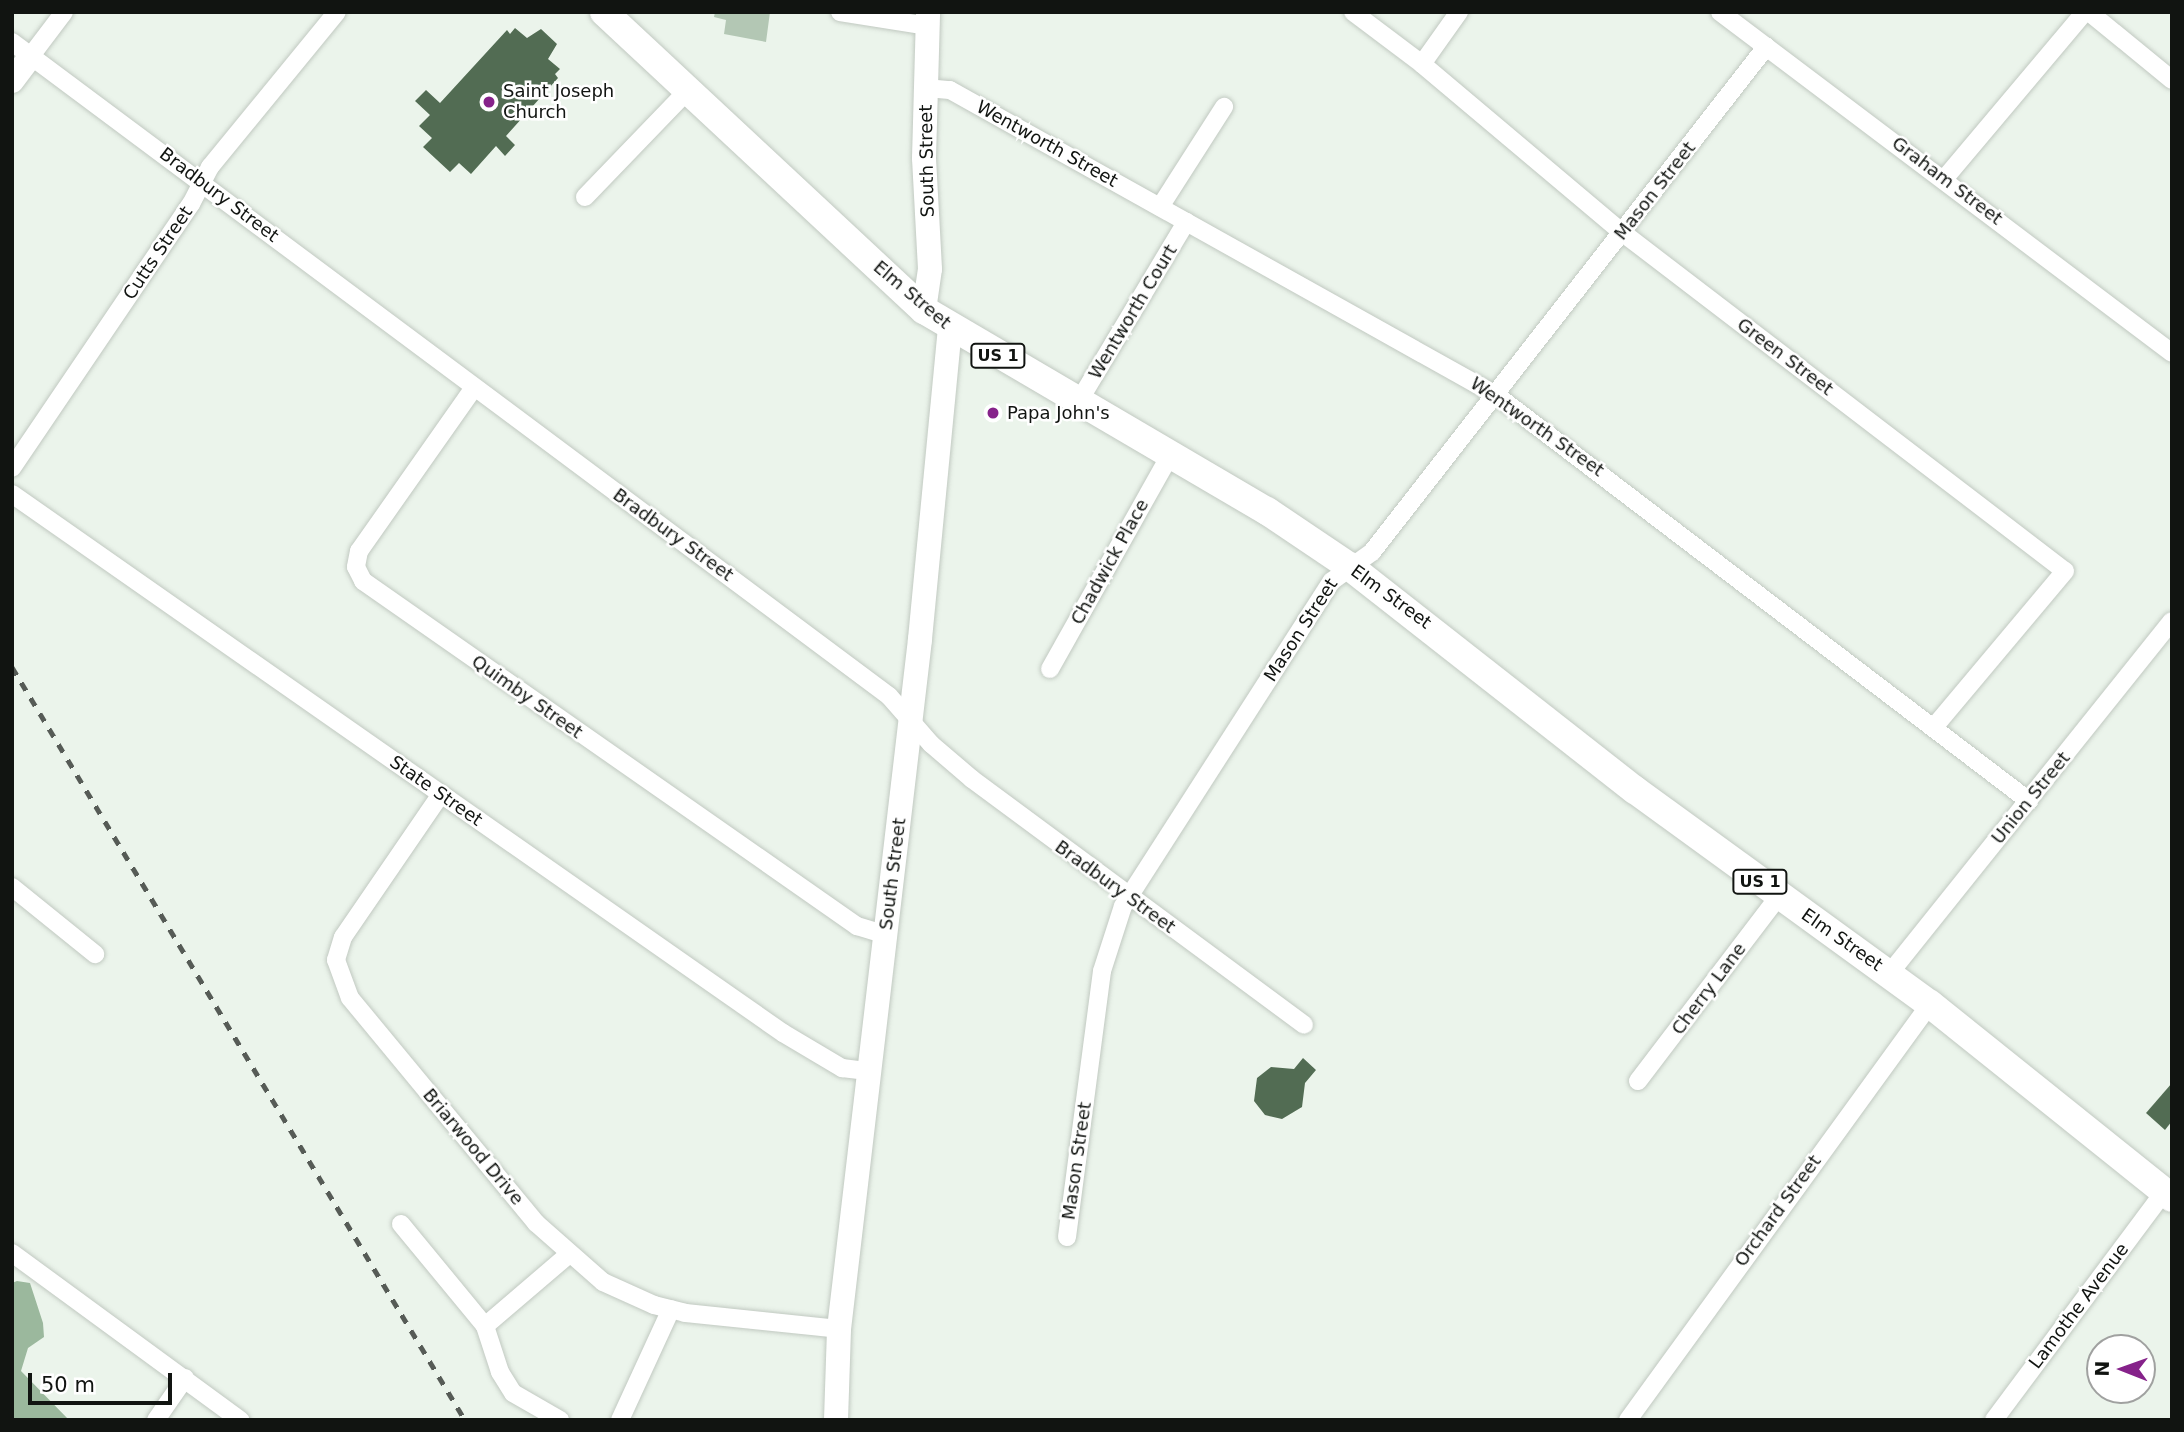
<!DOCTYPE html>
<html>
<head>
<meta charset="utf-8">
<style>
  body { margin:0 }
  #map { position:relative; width:2184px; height:1432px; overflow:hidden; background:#ebf4eb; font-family:"DejaVu Sans",sans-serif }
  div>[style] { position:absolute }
  .green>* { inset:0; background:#b3c7b4 }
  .forest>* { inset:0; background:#9bb89d }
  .building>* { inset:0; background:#526c53 }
  .roads { filter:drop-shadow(0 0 2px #c1c9c1) drop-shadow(0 0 2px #c1c9c1) }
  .street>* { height:18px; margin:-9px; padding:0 9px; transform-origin:9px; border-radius:9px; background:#fff }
  .secondary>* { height:24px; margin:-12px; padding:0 12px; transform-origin:12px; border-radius:12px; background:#fff }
  .primary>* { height:28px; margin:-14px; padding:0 14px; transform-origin:14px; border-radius:14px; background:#fff }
  .rail>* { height:5px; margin-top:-2.5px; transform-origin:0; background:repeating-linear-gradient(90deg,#565b56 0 9px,transparent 0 18px) }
  .dots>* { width:19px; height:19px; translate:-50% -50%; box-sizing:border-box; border:4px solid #fff; border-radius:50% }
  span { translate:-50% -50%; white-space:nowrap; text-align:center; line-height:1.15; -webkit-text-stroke:5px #fff; paint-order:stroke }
  .shield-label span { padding:2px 5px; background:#fff; border:2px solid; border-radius:5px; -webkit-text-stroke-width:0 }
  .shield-label { font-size:16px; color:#111411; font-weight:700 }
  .poi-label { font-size:18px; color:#111411 }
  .left { translate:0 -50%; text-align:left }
  .street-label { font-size:18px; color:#111411 }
  .frame { position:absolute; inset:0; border:14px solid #111411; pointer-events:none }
  .north { position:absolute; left:2086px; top:1334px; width:70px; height:70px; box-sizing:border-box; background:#fff; border:2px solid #a0a1a0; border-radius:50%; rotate:271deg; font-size:19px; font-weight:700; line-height:28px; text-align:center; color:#111411 }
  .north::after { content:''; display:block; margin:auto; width:24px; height:32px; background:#86228a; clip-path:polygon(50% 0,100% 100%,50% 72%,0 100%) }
  .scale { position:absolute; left:28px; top:1373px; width:144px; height:32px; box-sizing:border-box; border:4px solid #111411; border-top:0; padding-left:9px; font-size:21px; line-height:24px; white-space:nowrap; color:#111411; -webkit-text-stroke:5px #fff; paint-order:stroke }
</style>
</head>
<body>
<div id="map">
  <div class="green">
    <i style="clip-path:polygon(715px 12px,770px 12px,766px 42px,724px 34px,726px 20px,714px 17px)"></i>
  </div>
  <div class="forest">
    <i style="clip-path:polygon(17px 1281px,30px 1283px,43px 1323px,44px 1337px,28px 1348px,21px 1371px,69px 1420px,12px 1420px,12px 1283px)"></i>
  </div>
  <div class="building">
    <i style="clip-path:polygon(515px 28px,527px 38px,541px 29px,557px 44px,548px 59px,560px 69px,555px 74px,558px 78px,506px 136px,515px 145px,505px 156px,496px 146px,471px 174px,459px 163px,450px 172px,423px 147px,432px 138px,419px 126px,430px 115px,415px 101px,426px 90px,440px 103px,507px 30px,510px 34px)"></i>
    <i style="clip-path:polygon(1303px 1058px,1316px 1070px,1305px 1083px,1302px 1107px,1282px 1119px,1265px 1115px,1254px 1101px,1257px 1078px,1271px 1067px,1294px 1069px)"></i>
    <i style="clip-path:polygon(2172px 1083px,2172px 1121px,2165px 1130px,2146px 1113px)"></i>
  </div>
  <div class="roads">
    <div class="street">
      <i style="left:840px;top:12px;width:88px;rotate:9.1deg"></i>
      <i style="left:1353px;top:12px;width:86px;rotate:37deg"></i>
      <i style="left:1422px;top:64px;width:263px;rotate:40.1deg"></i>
      <i style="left:1623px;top:233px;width:556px;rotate:37.41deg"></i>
      <i style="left:2065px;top:571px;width:201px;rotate:130deg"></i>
      <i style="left:1720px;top:12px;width:566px;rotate:37.03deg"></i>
      <i style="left:2089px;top:12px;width:107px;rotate:39.3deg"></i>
      <i style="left:12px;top:42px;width:1094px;rotate:36.71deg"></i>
      <i style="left:889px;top:696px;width:64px;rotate:48.8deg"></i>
      <i style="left:931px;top:744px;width:54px;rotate:40.5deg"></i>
      <i style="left:972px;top:779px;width:413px;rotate:36.5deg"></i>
      <i style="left:30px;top:57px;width:56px;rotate:-52.9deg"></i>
      <i style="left:1422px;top:64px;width:64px;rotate:-54.6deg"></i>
      <i style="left:926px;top:88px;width:24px;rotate:5deg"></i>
      <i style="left:950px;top:90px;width:625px;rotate:29.19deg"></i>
      <i style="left:1496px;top:395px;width:670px;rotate:37.3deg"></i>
      <i style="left:1945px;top:178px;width:217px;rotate:-49.9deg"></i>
      <i style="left:585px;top:197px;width:149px;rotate:-46.1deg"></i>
      <i style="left:1160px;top:207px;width:119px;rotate:-57.4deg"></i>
      <i style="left:473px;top:389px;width:198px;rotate:125.1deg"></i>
      <i style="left:359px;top:551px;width:16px;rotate:101deg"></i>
      <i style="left:356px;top:567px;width:16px;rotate:63deg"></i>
      <i style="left:363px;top:581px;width:603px;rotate:34.93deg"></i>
      <i style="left:857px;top:926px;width:30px;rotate:17deg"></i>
      <i style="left:1079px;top:401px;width:209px;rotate:-59.1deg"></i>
      <i style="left:12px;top:468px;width:319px;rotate:-55.9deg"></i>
      <i style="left:191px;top:204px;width:42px;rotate:-62.8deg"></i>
      <i style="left:210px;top:167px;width:200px;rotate:-50.7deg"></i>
      <i style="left:12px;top:494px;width:941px;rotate:34.96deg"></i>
      <i style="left:783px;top:1033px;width:69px;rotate:30.7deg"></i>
      <i style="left:842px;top:1068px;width:26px;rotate:7deg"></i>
      <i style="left:1050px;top:669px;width:245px;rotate:-60.7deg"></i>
      <i style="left:441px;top:794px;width:173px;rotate:124.4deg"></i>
      <i style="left:343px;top:937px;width:24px;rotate:107deg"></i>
      <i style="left:336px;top:960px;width:40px;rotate:69.8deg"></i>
      <i style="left:350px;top:998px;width:292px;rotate:50.4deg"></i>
      <i style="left:536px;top:1223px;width:89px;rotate:41.4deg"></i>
      <i style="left:603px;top:1282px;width:56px;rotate:24.3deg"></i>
      <i style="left:654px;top:1305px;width:32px;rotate:14deg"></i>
      <i style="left:685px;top:1313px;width:155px;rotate:5.9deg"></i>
      <i style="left:12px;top:887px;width:107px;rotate:38.9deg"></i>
      <i style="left:1889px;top:974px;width:452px;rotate:-51.3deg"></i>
      <i style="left:1638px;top:1081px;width:233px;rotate:-52.7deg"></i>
      <i style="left:401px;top:1224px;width:132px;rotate:50.5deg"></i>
      <i style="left:1067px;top:1237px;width:268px;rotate:-82.5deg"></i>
      <i style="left:1102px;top:971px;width:68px;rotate:-72.1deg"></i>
      <i style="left:1123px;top:906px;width:386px;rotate:-57.3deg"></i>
      <i style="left:1332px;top:581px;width:49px;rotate:-35.9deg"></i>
      <i style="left:1372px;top:552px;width:641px;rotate:-52.04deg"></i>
      <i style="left:12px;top:1253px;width:283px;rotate:36.2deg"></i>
      <i style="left:156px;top:1420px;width:51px;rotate:-55.4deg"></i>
      <i style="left:560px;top:1420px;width:54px;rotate:-150.1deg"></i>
      <i style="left:513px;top:1393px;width:25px;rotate:-122deg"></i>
      <i style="left:500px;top:1372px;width:48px;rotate:-108.1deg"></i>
      <i style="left:485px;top:1326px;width:109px;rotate:-40.5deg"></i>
      <i style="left:620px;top:1420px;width:122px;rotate:-65.3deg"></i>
      <i style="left:1628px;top:1420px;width:514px;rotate:-54.02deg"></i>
      <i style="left:1994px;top:1420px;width:284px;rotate:-53.3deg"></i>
    </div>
    <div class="secondary">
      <i style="left:12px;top:81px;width:30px;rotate:-53deg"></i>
      <i style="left:924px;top:310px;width:41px;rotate:-81.7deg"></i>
      <i style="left:930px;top:269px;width:111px;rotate:-93.1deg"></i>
      <i style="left:924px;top:158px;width:146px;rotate:-88.4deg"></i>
      <i style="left:836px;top:1420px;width:91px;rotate:-88.1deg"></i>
      <i style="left:839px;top:1329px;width:695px;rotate:-83.3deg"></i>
      <i style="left:920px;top:639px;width:312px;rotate:-84.5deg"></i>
    </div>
    <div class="primary">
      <i style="left:604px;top:12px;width:437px;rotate:43deg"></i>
      <i style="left:924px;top:310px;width:398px;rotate:30.4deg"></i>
      <i style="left:1267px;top:511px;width:99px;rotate:33.9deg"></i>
      <i style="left:1349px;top:566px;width:363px;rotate:38.1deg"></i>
      <i style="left:1635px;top:790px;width:364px;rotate:36deg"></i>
      <i style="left:1930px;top:1004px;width:310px;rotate:38.7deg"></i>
    </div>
  </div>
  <div class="rail">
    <i style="left:12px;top:667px;width:879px;rotate:58.97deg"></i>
  </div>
  <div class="dots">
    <i style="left:489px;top:102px;background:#86228a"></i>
    <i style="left:993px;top:413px;background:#86228a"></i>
  </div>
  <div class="shield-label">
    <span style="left:998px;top:356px">US 1</span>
    <span style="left:1760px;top:882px">US 1</span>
  </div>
  <div class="poi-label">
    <span class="left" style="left:503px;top:102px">Saint Joseph<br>Church</span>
    <span class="left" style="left:1007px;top:413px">Papa John's</span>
  </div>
  <div class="street-label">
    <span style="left:1047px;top:144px;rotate:29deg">Wentworth Street</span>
    <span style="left:927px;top:161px;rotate:-91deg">South Street</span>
    <span style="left:1947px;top:181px;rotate:37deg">Graham Street</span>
    <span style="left:1655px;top:191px;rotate:-52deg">Mason Street</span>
    <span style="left:219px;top:195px;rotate:37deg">Bradbury Street</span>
    <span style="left:158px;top:253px;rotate:-56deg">Cutts Street</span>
    <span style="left:912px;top:295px;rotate:40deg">Elm Street</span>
    <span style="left:1133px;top:312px;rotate:-59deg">Wentworth Court</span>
    <span style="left:1785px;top:357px;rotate:37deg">Green Street</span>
    <span style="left:1537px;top:427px;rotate:35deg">Wentworth Street</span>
    <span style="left:673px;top:535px;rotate:36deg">Bradbury Street</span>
    <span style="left:1110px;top:562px;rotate:-61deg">Chadwick Place</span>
    <span style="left:1391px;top:597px;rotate:36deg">Elm Street</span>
    <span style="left:1301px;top:630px;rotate:-57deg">Mason Street</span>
    <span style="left:527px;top:697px;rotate:35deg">Quimby Street</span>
    <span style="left:436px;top:791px;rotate:35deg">State Street</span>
    <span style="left:2031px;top:798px;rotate:-51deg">Union Street</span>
    <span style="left:893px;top:874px;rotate:-83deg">South Street</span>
    <span style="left:1115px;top:887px;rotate:36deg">Bradbury Street</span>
    <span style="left:1842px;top:940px;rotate:35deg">Elm Street</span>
    <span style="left:1709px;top:989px;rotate:-53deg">Cherry Lane</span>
    <span style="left:473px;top:1147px;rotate:50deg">Briarwood Drive</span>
    <span style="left:1077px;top:1161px;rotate:-82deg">Mason Street</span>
    <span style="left:1778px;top:1211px;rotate:-54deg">Orchard Street</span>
    <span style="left:2079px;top:1306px;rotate:-53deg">Lamothe Avenue</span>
  </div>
  <div class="frame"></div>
  <div class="north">N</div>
  <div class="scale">50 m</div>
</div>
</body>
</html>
